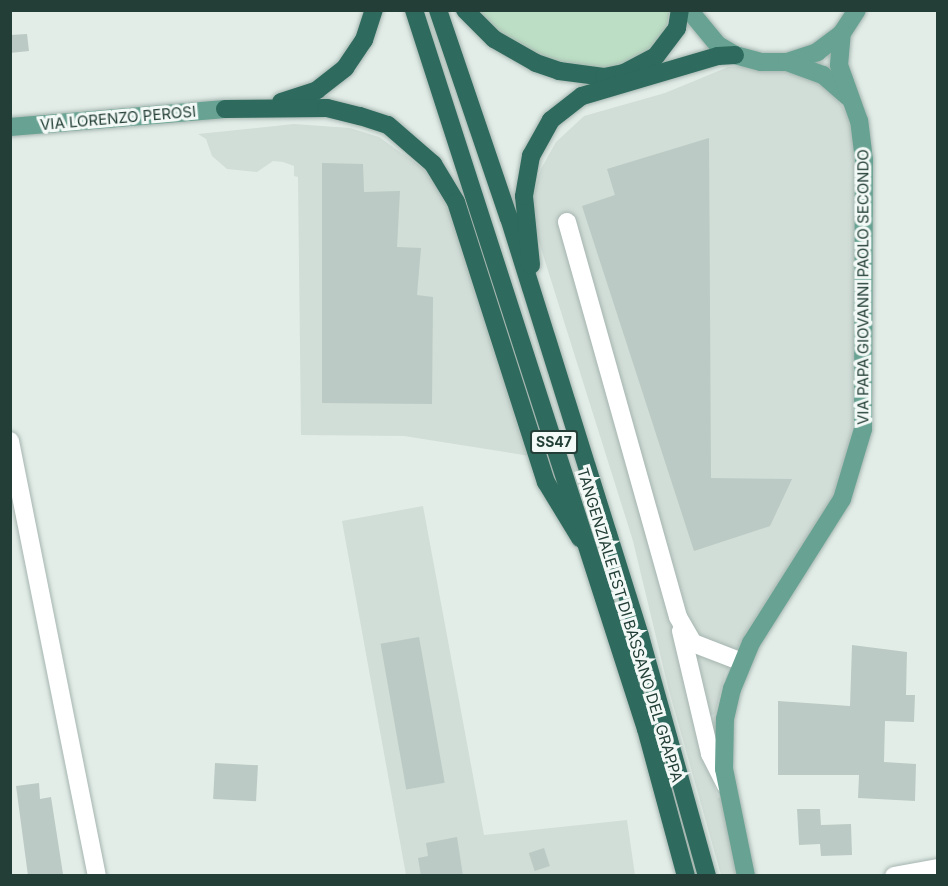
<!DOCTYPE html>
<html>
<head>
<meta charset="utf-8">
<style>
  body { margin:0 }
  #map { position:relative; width:948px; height:886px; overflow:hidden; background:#e3ede8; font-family:Inter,sans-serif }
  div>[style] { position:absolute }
  .built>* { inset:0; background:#d1ddd7 }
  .green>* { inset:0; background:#bbdec4 }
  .building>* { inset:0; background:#bbcac4; transform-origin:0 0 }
  .roads { filter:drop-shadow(0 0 2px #a5b5af) drop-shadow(0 0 2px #a5b5af) }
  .minor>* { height:18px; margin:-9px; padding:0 9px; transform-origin:9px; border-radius:9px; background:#fff }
  .major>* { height:18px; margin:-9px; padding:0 9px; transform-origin:9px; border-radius:9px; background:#67a292 }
  .highway>* { height:18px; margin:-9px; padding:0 9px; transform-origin:9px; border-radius:9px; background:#2e6a5d }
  span { translate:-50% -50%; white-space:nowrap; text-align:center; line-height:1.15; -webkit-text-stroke:6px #f3f9f6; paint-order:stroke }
  .shield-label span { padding:2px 4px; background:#f3f9f6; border:2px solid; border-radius:4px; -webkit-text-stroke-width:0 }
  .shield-label { font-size:14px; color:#223e36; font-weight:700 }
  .street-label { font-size:15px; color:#223e36 }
  .frame { position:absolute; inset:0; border:12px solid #223e36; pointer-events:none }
</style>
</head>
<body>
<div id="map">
  <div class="built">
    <i style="clip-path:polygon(770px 65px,805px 74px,832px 90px,849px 118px,856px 154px,855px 411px,847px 458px,832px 498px,747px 631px,725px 674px,715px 714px,695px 720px,718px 798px,722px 797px,740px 875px,721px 875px,668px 687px,633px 541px,534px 226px,534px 193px,541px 169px,556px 142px,584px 116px,665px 93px,728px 67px)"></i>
    <i style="clip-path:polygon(294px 124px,350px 128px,379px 137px,424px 169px,454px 212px,536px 457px,404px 436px,301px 435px,298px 177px,294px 176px,294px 166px,283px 162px,273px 161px,257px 172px,227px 169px,212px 156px,206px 139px,198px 134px)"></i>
    <i style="clip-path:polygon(423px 506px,484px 835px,627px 820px,635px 875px,406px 875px,342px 521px)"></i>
  </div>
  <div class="green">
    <i style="clip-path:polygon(670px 10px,664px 40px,640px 66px,568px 70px,497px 34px,474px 11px)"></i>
  </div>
  <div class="building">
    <i style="clip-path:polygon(27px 34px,29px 51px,10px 53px,10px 35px)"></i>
    <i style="clip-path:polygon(709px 138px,711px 478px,792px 479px,770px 526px,694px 551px,582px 206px,615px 195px,607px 169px)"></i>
    <i style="clip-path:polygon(322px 163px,363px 164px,364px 192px,400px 191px,397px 247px,421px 248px,417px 295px,433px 297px,432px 404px,322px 403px)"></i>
    <i style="left:419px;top:637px;width:148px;height:39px;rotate:80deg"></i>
    <i style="clip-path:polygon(852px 645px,907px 652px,906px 695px,915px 695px,914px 722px,885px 721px,884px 762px,916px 764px,915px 801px,858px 798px,859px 775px,778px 775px,778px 701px,850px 706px)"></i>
    <i style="left:215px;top:763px;width:43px;height:36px;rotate:3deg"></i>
    <i style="clip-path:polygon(39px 783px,40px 799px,51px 797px,63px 874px,28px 876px,16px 786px)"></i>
    <i style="clip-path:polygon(797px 809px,820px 809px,821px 825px,851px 824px,852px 855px,821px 856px,820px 844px,799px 845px)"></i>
    <i style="clip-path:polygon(457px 837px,463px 876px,421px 876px,418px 858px,428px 856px,426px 843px)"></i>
    <i style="left:544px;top:848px;width:19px;height:16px;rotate:72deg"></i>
  </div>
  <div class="roads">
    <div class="minor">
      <i style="left:567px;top:222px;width:410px;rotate:74.3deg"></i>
      <i style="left:678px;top:617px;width:30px;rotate:60deg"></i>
      <i style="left:693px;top:643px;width:53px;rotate:21.2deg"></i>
      <i style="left:10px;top:441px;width:444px;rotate:78.7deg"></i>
      <i style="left:681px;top:631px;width:126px;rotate:76.7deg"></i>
      <i style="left:710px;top:754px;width:35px;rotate:63deg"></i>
      <i style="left:894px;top:876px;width:45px;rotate:-10.3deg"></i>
    </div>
    <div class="major">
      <i style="left:689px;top:10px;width:45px;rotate:50.4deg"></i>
      <i style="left:718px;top:45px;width:20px;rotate:30deg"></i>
      <i style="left:735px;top:55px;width:27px;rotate:15deg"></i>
      <i style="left:761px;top:62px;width:26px"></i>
      <i style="left:787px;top:62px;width:32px;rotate:-18deg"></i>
      <i style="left:817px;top:52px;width:31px;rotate:-37deg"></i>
      <i style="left:842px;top:33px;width:27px;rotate:-57deg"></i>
      <i style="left:787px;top:62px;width:38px;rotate:20deg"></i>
      <i style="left:823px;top:75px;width:33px;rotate:41deg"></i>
      <i style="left:10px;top:127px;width:216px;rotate:-4.8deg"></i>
      <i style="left:746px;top:876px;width:109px;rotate:-101.6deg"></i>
      <i style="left:724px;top:769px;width:50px;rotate:-88.9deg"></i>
      <i style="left:725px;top:719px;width:31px;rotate:-77deg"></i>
      <i style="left:732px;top:689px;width:50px;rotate:-67.6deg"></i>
      <i style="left:751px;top:643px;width:170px;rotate:-57.7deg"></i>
      <i style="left:842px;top:499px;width:73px;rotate:-73.3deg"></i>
      <i style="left:863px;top:429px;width:269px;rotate:-89.8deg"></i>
      <i style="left:864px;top:160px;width:39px;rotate:-97deg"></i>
      <i style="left:859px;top:121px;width:59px;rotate:-109.7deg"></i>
      <i style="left:839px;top:65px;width:32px;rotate:-85deg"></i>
    </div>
    <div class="highway">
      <i style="left:414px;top:10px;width:756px;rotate:72.12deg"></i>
      <i style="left:646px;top:729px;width:152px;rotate:74.8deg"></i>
      <i style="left:438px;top:10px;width:220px;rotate:71.2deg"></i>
      <i style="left:509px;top:218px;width:438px;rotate:72.6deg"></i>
      <i style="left:640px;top:636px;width:249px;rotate:74.4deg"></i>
      <i style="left:465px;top:10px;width:41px;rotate:45deg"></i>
      <i style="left:494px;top:39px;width:48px;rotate:29.7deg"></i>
      <i style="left:536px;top:63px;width:24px;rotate:19deg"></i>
      <i style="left:559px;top:71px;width:45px;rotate:7.6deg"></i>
      <i style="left:604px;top:77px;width:20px;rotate:-11deg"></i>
      <i style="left:624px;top:73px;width:36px;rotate:-28deg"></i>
      <i style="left:656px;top:56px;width:35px;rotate:-53deg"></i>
      <i style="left:677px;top:28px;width:18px;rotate:-81deg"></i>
      <i style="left:281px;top:102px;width:38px;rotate:-18deg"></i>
      <i style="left:317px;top:90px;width:36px;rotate:-38deg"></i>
      <i style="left:345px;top:68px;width:34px;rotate:-56deg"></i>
      <i style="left:364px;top:40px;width:32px;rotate:-72deg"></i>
      <i style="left:225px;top:109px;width:102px;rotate:-0.6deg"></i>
      <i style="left:327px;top:108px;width:34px;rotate:14deg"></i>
      <i style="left:360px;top:116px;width:29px;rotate:18deg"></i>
      <i style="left:388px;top:125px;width:60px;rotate:40.9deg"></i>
      <i style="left:433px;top:164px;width:44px;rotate:58.8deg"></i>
      <i style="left:456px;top:202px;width:294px;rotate:72.2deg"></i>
      <i style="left:546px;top:482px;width:66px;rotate:58.7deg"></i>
      <i style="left:531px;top:265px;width:69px;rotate:-95.8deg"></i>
      <i style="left:524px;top:196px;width:41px;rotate:-80.1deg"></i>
      <i style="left:531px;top:156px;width:41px;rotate:-60.9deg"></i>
      <i style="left:551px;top:120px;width:39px;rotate:-38deg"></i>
      <i style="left:582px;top:96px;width:142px;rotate:-16.4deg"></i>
      <i style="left:718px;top:56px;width:17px;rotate:-3deg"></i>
    </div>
  </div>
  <div class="shield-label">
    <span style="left:554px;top:442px">SS47</span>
  </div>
  <div class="street-label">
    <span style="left:118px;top:118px;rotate:-5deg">VIA LORENZO PEROSI</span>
    <span style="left:863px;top:287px;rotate:-90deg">VIA PAPA GIOVANNI PAOLO SECONDO</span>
    <span style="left:630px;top:625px;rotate:73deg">TANGENZIALE EST DI BASSANO DEL GRAPPA</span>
  </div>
  <div class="frame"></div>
</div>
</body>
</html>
